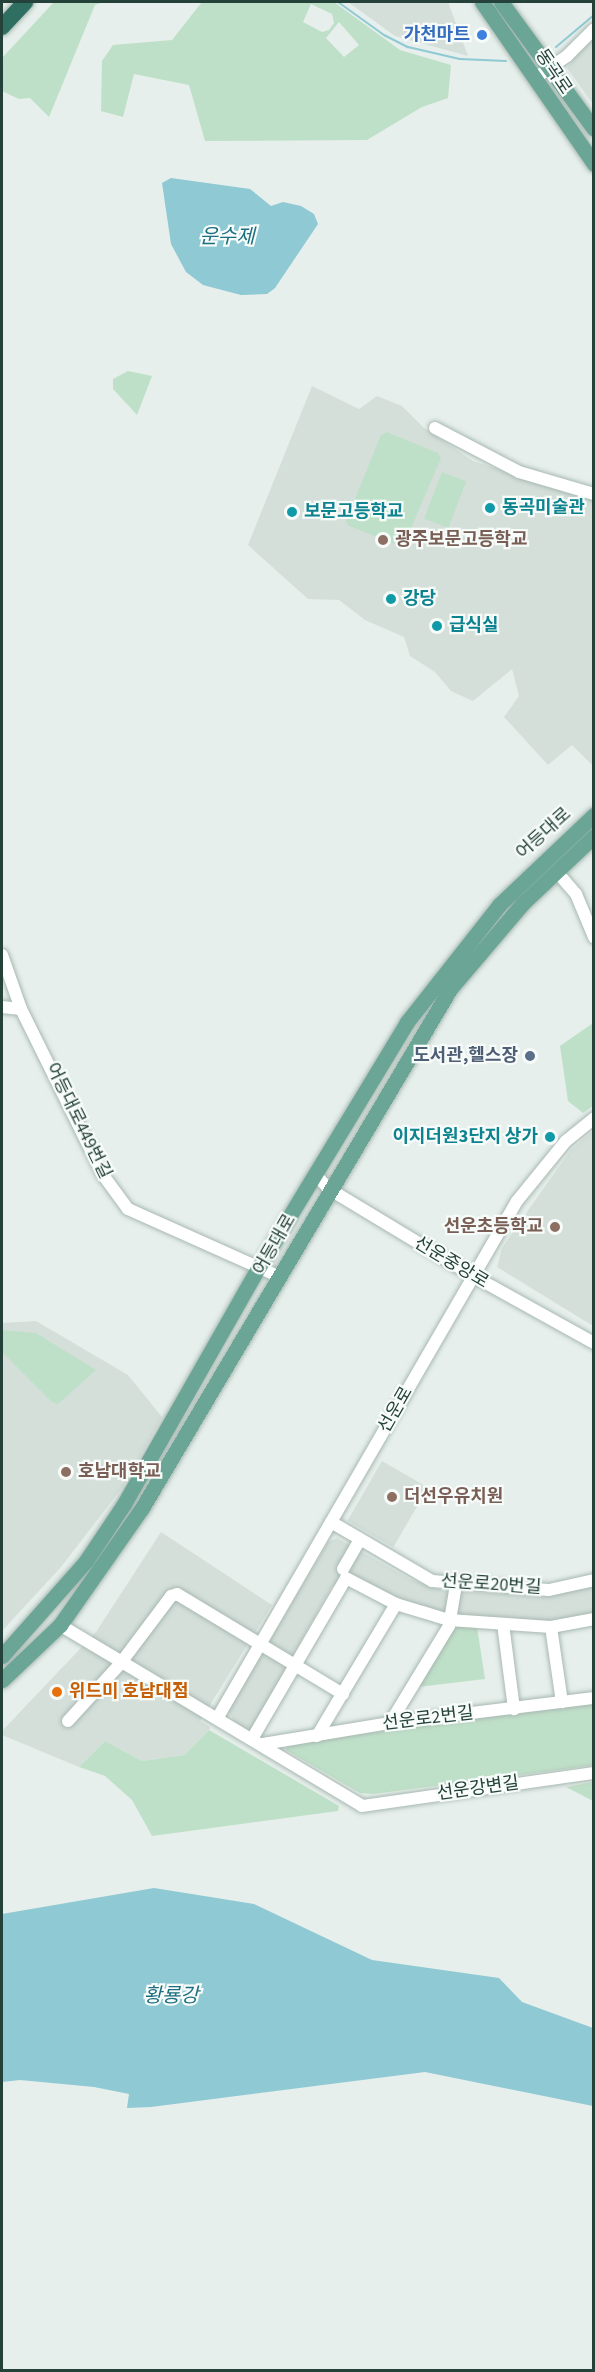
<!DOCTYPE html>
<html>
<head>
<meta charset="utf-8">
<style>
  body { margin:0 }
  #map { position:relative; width:595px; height:2372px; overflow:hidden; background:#e6efeb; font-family:"Source Sans 3","Noto Sans KR",sans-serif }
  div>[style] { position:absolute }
  .built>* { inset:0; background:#d4dfda; transform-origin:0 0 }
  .green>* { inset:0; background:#bfe0c8; transform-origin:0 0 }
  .water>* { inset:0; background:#8ec9d4 }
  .stream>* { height:2px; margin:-1px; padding:0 1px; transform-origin:1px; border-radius:1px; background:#8ec9d4 }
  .roads { filter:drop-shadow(0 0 2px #a8b8b2) drop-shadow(0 0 2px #a8b8b2) }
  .minor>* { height:12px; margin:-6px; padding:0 6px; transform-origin:6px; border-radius:6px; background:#fff }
  .major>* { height:15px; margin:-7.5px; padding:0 7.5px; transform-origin:7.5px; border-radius:7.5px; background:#6aa596 }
  .highway>* { height:16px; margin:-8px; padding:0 8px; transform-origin:8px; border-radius:8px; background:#2f6f62 }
  .dots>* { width:16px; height:16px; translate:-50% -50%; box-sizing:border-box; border:3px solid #f7fbf9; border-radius:50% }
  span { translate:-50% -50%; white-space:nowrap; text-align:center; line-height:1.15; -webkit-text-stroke:4.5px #f7fbf9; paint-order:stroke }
  .shop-label { font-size:18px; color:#366cbe; font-weight:700 }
  .right { translate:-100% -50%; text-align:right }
  .street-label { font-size:18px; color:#24423a }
  .culture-label { font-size:18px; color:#0d838f; font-weight:700 }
  .left { translate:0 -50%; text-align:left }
  .education-label { font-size:18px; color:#785e54; font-weight:700 }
  .service-label { font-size:18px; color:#4e5e75; font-weight:700 }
  .food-label { font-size:18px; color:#c56008; font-weight:700 }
  .water-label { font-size:20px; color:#1c6f80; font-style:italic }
  .frame { position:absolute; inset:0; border:3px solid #24423a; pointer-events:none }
</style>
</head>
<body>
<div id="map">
  <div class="built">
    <i style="clip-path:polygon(348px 2px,448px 2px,468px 56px,395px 36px)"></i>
    <i style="clip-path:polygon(593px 32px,593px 104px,567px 68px)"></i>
    <i style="clip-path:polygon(312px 386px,359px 409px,377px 396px,402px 406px,424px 428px,473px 461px,593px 500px,593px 766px,572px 745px,548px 765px,504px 717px,519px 696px,512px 669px,473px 701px,451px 691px,435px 672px,410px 656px,404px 637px,365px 620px,339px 600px,308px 599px,248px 545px)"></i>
    <i style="clip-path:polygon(593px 1131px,593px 1326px,497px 1267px,502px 1248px,531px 1206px,571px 1150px)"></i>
    <i style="clip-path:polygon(36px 1321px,128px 1375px,162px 1417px,122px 1488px,61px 1567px,2px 1631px,2px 1323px)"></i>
    <i style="left:382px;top:1461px;width:53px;height:69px;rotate:30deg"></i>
    <i style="clip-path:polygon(161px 1532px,272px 1605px,200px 1721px,210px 1727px,209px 1730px,184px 1755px,142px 1761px,105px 1741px,79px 1767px,2px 1735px,2px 1731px,96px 1632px)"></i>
    <i style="clip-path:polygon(337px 1538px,410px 1579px,444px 1591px,551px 1596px,593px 1586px,593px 1615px,554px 1624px,466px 1619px,393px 1598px,346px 1573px,331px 1588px,252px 1728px,247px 1730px,235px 1722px,228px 1711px,328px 1542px)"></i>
  </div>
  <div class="green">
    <i style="clip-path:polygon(54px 2px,104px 2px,95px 5px,49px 117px,30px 98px,19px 99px,2px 91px,2px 58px)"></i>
    <i style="clip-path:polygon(evenodd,202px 2px,334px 2px,400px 50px,451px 65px,448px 98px,422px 107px,367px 140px,205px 141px,189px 85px,134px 74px,123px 117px,101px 111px,102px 61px,113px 45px,172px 40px,202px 2px,311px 4px,332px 14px,334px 23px,329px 30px,322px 32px,303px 22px,311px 4px,202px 2px,339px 22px,359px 45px,344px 57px,326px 38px,339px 22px)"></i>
    <i style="clip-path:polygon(128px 371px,152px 376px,137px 415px,113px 389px,113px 379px)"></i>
    <i style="clip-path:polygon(387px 432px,438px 453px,441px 458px,403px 547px,349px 526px,346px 521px,381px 435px)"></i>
    <i style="left:442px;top:472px;width:26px;height:50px;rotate:21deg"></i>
    <i style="clip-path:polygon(593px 1023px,593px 1106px,583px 1113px,568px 1101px,560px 1046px)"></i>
    <i style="clip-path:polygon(2px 1330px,36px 1333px,96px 1370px,58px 1404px,52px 1402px,2px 1352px)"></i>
    <i style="clip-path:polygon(453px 1626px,477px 1627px,485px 1679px,418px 1687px)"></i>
    <i style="clip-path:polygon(593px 1702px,593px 1765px,573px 1768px,373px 1794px,360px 1793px,286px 1750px,287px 1746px,305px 1742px)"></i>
    <i style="clip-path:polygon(209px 1730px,339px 1806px,338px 1811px,152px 1836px,132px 1800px,105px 1776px,79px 1767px,105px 1741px,142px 1761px,184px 1755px)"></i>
    <i style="clip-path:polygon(593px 1782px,593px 1801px,566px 1787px)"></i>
  </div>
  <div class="water">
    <i style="clip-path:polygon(171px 178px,250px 189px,271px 206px,283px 202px,301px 206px,314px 214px,318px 224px,275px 288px,267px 294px,241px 295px,203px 285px,186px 272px,171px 244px,162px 183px)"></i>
    <i style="clip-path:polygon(154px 1888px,254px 1904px,372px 1960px,499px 1978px,522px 2002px,593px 2028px,593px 2106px,425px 2072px,151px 2107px,127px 2108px,129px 2094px,94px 2087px,20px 2080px,2px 2082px,2px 1914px)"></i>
  </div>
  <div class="stream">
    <i style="left:338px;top:2px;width:57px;rotate:35.7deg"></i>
    <i style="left:384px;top:35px;width:27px;rotate:27deg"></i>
    <i style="left:408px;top:47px;width:53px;rotate:13deg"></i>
    <i style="left:460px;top:59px;width:46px;rotate:2.5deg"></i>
    <i style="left:556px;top:47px;width:50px;rotate:-40.1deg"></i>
  </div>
  <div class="roads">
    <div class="minor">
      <i style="left:534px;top:79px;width:40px;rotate:-34.9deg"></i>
      <i style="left:567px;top:56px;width:38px;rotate:-45deg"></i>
      <i style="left:435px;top:428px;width:95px;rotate:27.6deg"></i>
      <i style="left:519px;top:472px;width:78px;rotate:16.3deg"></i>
      <i style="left:563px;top:879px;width:20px;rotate:49deg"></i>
      <i style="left:576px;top:894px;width:47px;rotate:67.3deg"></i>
      <i style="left:2px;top:955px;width:57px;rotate:70.6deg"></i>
      <i style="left:21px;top:1009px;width:185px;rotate:63.7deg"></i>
      <i style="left:103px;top:1175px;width:42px;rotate:53.7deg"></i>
      <i style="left:128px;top:1209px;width:167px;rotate:24.1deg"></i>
      <i style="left:2px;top:1007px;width:19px;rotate:6deg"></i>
      <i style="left:315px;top:1174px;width:21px;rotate:47deg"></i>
      <i style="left:329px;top:1189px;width:168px;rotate:31.1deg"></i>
      <i style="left:473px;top:1276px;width:138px;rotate:29deg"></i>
      <i style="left:331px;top:1522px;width:117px;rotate:30.3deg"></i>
      <i style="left:432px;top:1581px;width:117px;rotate:4.4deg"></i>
      <i style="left:549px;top:1590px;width:46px;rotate:-12.5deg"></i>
      <i style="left:343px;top:1569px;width:34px;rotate:-60deg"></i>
      <i style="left:503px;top:1624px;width:86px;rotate:82.6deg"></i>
      <i style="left:60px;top:1625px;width:352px;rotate:30.9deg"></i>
      <i style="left:362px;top:1806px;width:234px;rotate:-8.1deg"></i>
      <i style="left:551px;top:1627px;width:76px;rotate:81.7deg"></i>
      <i style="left:218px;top:1717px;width:596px;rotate:-59.91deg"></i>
      <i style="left:517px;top:1201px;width:77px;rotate:-50.8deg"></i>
      <i style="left:566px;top:1141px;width:36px;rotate:-39deg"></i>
      <i style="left:68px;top:1721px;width:77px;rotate:-47.6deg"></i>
      <i style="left:120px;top:1664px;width:85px;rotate:-53.1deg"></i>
      <i style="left:171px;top:1596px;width:6px;rotate:-18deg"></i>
      <i style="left:177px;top:1594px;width:194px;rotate:31.1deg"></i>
      <i style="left:390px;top:1723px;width:114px;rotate:-58.7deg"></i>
      <i style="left:449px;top:1626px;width:42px;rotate:-80.3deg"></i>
      <i style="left:317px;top:1736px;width:154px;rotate:-59.1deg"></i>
      <i style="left:252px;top:1739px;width:186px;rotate:-59.7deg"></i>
      <i style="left:346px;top:1578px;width:56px;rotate:27.5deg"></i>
      <i style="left:396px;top:1604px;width:55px;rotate:16.8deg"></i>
      <i style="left:449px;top:1620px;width:102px;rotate:3.9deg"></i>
      <i style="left:551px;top:1627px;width:44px;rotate:-10.5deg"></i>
      <i style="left:263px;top:1744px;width:129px;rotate:-9.4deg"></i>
      <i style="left:390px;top:1723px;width:206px;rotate:-7deg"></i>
    </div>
    <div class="major">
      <i style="left:482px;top:2px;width:197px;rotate:55.3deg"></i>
      <i style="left:501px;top:2px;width:157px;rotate:53.8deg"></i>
      <i style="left:2px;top:1656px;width:127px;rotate:-48.5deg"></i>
      <i style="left:86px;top:1561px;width:69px;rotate:-56.3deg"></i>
      <i style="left:124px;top:1504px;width:275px;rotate:-60.4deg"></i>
      <i style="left:260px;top:1265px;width:284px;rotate:-58.8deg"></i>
      <i style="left:407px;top:1022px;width:149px;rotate:-51.8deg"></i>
      <i style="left:499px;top:905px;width:131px;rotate:-43.5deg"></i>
      <i style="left:2px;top:1680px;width:80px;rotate:-43.5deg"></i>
      <i style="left:60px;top:1625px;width:143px;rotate:-55deg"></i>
      <i style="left:142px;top:1508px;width:604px;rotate:-59.31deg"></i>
      <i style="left:450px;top:989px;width:111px;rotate:-49.7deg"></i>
      <i style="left:522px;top:904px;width:99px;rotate:-43.4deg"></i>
    </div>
    <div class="highway">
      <i style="left:2px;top:27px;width:34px;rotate:-47deg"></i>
    </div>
  </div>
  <div class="dots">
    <i style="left:482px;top:35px;background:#3f7fe0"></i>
    <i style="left:490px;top:508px;background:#0f9aa8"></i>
    <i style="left:292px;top:512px;background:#0f9aa8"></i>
    <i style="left:383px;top:540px;background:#8d6e63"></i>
    <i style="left:391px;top:599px;background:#0f9aa8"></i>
    <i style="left:437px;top:626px;background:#0f9aa8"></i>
    <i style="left:530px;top:1056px;background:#5c6f8a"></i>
    <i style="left:550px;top:1137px;background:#0f9aa8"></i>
    <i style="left:555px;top:1227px;background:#8d6e63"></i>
    <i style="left:66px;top:1472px;background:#8d6e63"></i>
    <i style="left:392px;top:1497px;background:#8d6e63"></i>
    <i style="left:57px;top:1692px;background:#e8710a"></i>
  </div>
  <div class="shop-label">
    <span class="right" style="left:470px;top:35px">가천마트</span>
  </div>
  <div class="street-label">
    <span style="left:553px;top:72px;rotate:56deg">동곡로</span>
    <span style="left:544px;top:834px;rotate:-42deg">어등대로</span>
    <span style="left:78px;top:1121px;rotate:64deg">어등대로449번길</span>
    <span style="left:275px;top:1245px;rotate:-60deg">어등대로</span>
    <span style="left:451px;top:1263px;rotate:31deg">선운중앙로</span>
    <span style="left:396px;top:1410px;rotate:-60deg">선운로</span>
    <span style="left:491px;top:1585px;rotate:4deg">선운로20번길</span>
    <span style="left:428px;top:1719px;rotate:-7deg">선운로2번길</span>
    <span style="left:478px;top:1789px;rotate:-8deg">선운강변길</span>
  </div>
  <div class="culture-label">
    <span class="left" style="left:502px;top:508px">동곡미술관</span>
    <span class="left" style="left:304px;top:512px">보문고등학교</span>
    <span class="left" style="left:403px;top:599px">강당</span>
    <span class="left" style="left:449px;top:626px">급식실</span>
    <span class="right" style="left:538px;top:1137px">이지더원3단지 상가</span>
  </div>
  <div class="education-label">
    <span class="left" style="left:395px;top:540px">광주보문고등학교</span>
    <span class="right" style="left:543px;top:1227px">선운초등학교</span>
    <span class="left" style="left:78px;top:1472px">호남대학교</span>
    <span class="left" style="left:404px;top:1497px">더선우유치원</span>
  </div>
  <div class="service-label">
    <span class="right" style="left:518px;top:1056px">도서관,헬스장</span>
  </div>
  <div class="food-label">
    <span class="left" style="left:69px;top:1692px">위드미 호남대점</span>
  </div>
  <div class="water-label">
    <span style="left:227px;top:237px">운수제</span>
    <span style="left:171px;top:1996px">황룡강</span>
  </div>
  <div class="frame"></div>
</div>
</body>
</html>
